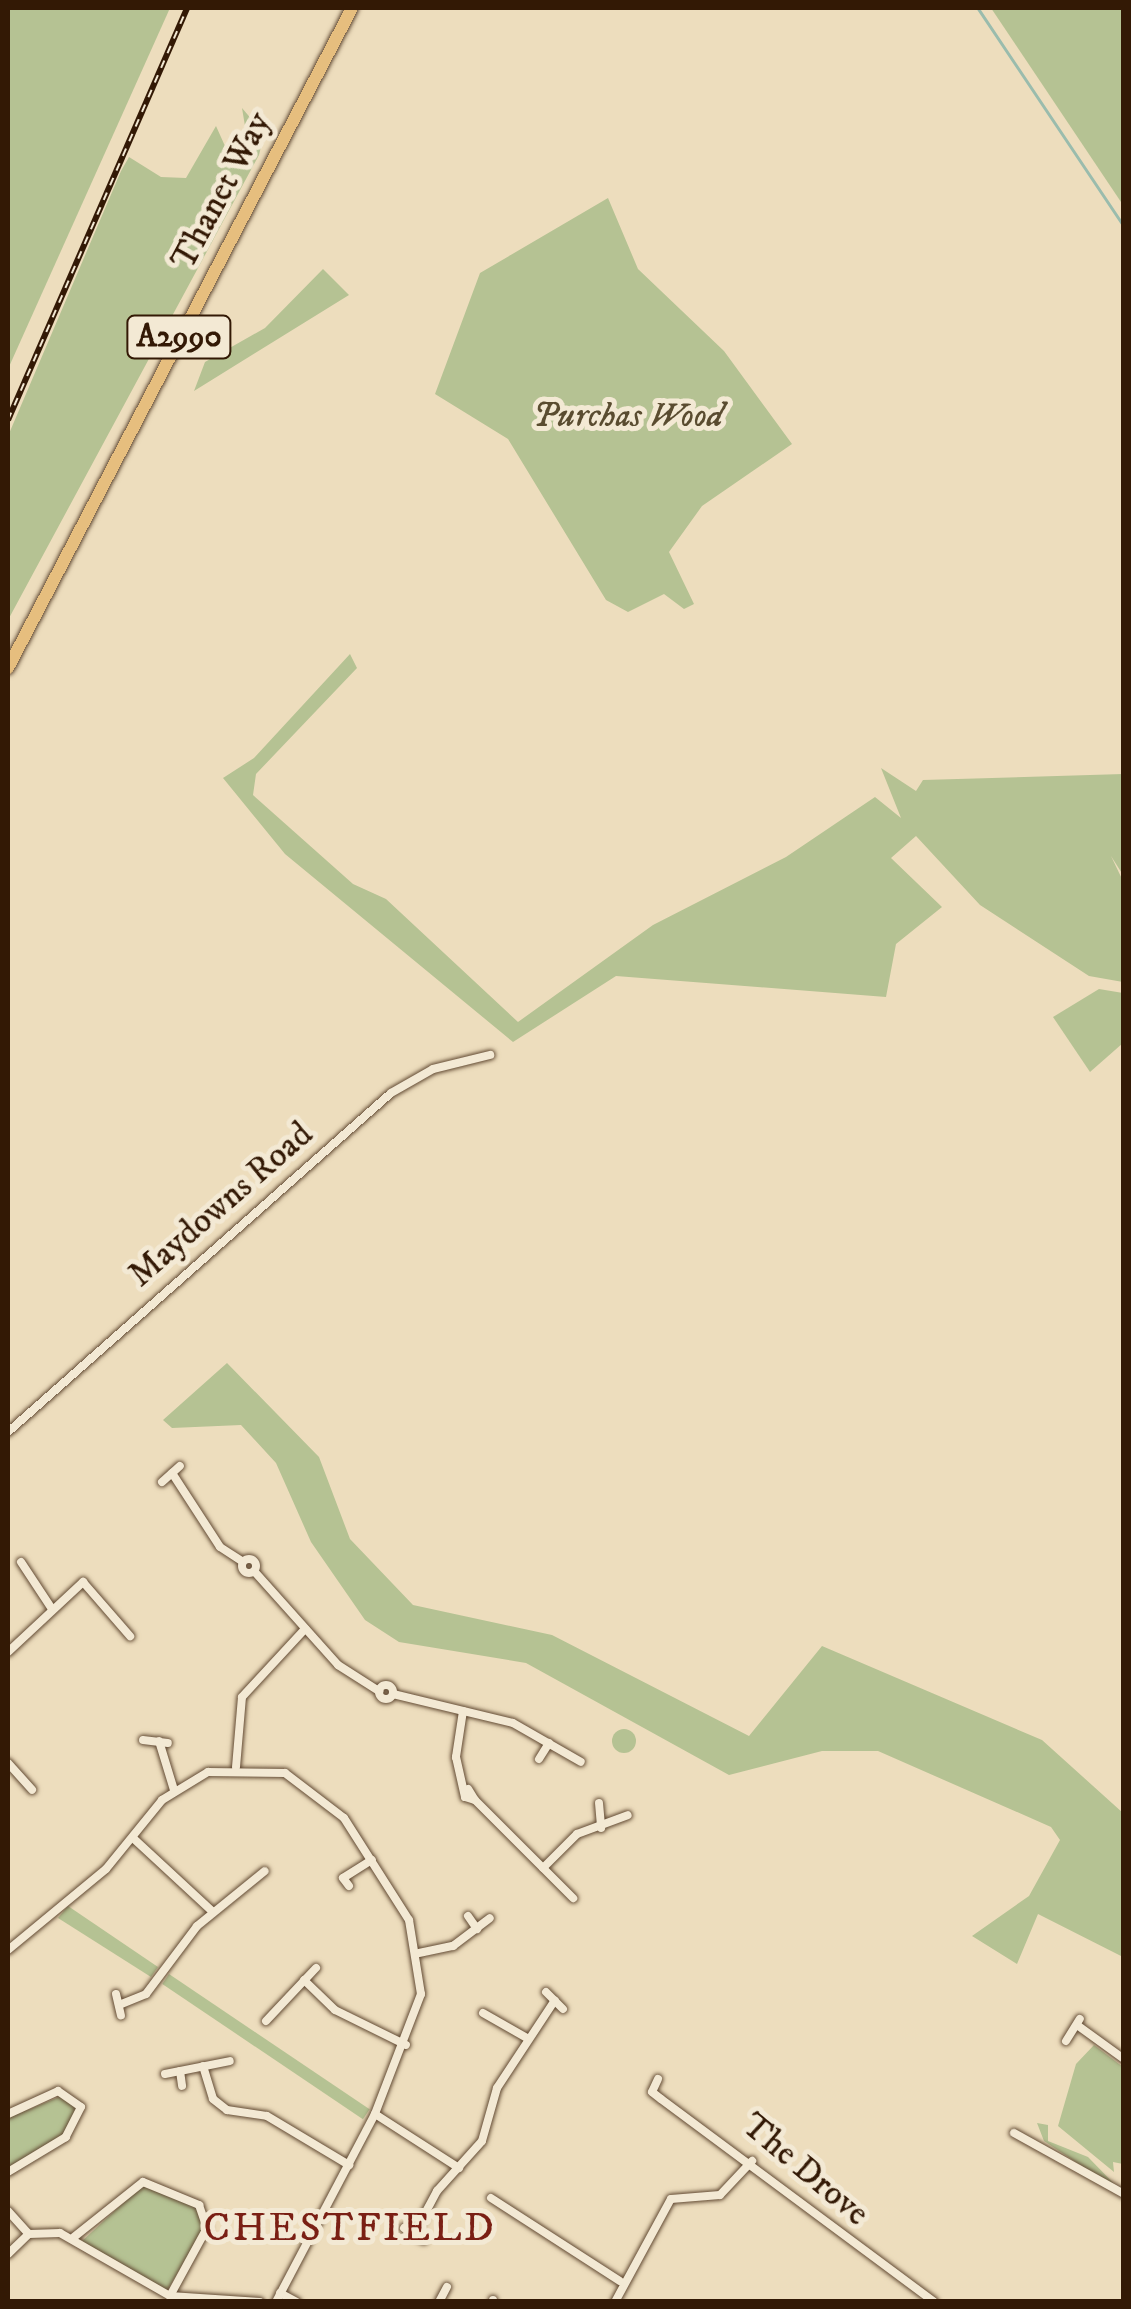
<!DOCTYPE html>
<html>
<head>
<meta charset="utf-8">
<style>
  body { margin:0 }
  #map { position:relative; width:1131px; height:2309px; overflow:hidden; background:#edddbd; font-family:"IM FELL DW Pica",serif }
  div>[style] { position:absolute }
  .green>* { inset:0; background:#b5c293; transform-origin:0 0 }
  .round { border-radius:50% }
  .stream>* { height:2.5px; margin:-1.25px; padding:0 1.25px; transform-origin:1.25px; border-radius:1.25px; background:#9abcad }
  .roads { filter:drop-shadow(0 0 2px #624a33) drop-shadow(0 0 2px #624a33) }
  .street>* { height:8px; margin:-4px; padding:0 4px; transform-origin:4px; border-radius:4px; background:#f3e9d4 }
  .street>.ring { margin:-4px; padding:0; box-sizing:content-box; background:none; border:8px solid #f3e9d4; border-radius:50% }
  .primary>* { height:12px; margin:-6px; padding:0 6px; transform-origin:6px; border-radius:6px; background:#e6be7e }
  .rail>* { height:6px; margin-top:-3px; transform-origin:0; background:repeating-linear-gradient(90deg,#f3e9d4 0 8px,#331905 0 16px); box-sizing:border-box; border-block:2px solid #331905 }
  span { translate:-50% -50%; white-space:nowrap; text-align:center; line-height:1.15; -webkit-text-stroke:10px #f3e9d4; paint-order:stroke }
  .shield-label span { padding:2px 8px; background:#f3e9d4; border:2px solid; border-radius:8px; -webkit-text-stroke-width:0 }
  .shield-label { font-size:32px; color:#331905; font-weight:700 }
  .street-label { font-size:35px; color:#331905 }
  .park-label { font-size:35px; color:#5a4c30; font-style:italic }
  .quarter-label { font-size:40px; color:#7a1f14; letter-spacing:2.5px }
  .frame { position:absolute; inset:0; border:10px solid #331905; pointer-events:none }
</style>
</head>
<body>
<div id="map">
  <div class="green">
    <i style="clip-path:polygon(8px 8px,170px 8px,8px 369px)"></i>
    <i style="clip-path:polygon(991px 8px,1123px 8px,1123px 205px)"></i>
    <i style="clip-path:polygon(242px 108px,264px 134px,259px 155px,8px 620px,8px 436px,121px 171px,129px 157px,161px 177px,186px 178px,216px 126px,229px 155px,249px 150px)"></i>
    <i style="clip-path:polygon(608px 198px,638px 269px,724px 351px,792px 444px,702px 506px,669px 552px,694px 604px,684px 609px,664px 594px,628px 612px,606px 600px,508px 439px,435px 394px,480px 273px)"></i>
    <i style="clip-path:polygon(323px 269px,349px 295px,194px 391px,205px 362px,265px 328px)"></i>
    <i style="clip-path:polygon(350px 654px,357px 668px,256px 774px,253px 795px,353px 884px,386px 899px,518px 1022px,653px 925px,786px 857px,875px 797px,901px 818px,881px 768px,916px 791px,923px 780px,1123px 774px,1123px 875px,1111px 856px,1123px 881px,1123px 982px,1089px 976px,980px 905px,916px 836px,891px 858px,942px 907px,896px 944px,886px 997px,616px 976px,513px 1042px,285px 854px,223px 778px,254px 758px)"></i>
    <i style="clip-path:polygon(1099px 989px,1123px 993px,1123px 1043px,1090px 1072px,1053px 1017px)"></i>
    <i style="clip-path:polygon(227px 1363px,319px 1457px,350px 1539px,413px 1605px,552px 1635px,749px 1736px,822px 1646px,1042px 1740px,1123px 1813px,1123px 1957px,1038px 1914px,1017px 1964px,972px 1936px,1029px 1896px,1060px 1840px,1051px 1827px,878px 1751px,822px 1751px,729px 1775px,526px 1663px,399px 1642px,365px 1620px,311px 1542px,276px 1463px,241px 1425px,172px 1428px,163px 1420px)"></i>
    <i class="round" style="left:612px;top:1729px;width:24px;height:24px"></i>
    <i style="clip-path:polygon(68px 1906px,158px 1967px,151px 1977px,58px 1918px)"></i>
    <i style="left:169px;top:1974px;width:242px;height:12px;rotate:34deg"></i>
    <i style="clip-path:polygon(1094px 2045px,1123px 2067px,1123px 2164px,1113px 2162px,1114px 2172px,1058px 2126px,1076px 2064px)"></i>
    <i style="clip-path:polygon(64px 2095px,77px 2108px,67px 2133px,8px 2169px,8px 2118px)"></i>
    <i style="clip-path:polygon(1037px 2123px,1048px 2125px,1048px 2141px,1088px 2157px,1123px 2193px,1044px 2141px)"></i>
    <i style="clip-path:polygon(144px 2184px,198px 2207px,204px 2227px,167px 2291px,81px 2242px)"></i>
  </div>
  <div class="stream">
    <i style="left:978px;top:8px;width:262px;rotate:56.2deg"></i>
  </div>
  <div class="roads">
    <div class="street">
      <i style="left:8px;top:1432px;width:511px;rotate:-41.51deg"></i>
      <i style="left:391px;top:1093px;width:48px;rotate:-29.7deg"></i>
      <i style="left:433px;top:1069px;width:59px;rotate:-13.8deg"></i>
      <i style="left:172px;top:1473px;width:88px;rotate:57deg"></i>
      <i style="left:220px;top:1547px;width:27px;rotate:33deg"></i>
      <i style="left:162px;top:1482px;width:24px;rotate:-42deg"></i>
      <i class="ring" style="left:242px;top:1559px;width:6px;height:6px"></i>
      <i style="left:21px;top:1562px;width:56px;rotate:56.6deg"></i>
      <i style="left:254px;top:1571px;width:126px;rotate:48.2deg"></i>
      <i style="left:338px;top:1665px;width:49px;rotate:32.4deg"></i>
      <i style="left:8px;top:1652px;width:103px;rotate:-43deg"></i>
      <i style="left:83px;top:1582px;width:72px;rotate:49deg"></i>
      <i class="ring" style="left:379px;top:1685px;width:6px;height:6px"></i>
      <i style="left:393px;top:1694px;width:123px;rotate:13.6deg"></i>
      <i style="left:513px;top:1723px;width:78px;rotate:29.8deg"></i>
      <i style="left:463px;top:1711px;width:47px;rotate:98.7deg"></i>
      <i style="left:456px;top:1757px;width:41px;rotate:77.3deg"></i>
      <i style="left:465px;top:1797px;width:10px;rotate:17deg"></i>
      <i style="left:475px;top:1800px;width:13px;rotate:-122deg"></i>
      <i style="left:143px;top:1740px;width:25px;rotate:7deg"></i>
      <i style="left:159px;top:1741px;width:51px;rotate:73deg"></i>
      <i style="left:539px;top:1759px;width:19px;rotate:-58deg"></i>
      <i style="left:8px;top:1763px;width:36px;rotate:48deg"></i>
      <i style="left:236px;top:1767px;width:70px;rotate:-85.1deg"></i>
      <i style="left:242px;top:1697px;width:93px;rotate:-47.2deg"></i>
      <i style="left:475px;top:1800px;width:139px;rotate:45deg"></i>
      <i style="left:599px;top:1803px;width:25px;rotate:85deg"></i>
      <i style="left:133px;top:1838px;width:109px;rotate:42.8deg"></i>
      <i style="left:543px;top:1868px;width:48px;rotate:-45deg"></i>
      <i style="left:577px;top:1834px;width:54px;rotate:-20.4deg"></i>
      <i style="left:349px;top:1886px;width:10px;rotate:-127deg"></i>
      <i style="left:343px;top:1878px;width:34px;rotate:-32deg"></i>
      <i style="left:468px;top:1916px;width:16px;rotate:55deg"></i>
      <i style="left:8px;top:1950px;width:127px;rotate:-39.6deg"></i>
      <i style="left:106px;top:1869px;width:89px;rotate:-50.9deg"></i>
      <i style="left:162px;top:1800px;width:54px;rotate:-31.3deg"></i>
      <i style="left:208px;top:1772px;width:77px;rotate:0.7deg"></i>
      <i style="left:285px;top:1773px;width:74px;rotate:37.3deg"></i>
      <i style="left:344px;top:1818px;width:121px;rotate:57.5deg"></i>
      <i style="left:409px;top:1920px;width:75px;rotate:80.8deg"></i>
      <i style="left:421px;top:1994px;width:129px;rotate:111deg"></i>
      <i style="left:375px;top:2114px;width:212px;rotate:117.8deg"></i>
      <i style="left:419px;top:1953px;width:35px;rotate:-12deg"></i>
      <i style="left:453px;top:1946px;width:46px;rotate:-37.1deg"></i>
      <i style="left:304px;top:1980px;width:43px;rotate:44.1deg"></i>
      <i style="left:335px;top:2010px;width:79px;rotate:26.2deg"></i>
      <i style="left:546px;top:1992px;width:24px;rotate:45deg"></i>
      <i style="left:116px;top:1994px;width:22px;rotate:77deg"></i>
      <i style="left:119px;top:2005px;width:29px;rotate:-22deg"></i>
      <i style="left:146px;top:1994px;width:85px;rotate:-53.1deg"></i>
      <i style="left:197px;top:1926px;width:87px;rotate:-39deg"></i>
      <i style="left:483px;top:2013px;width:51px;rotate:29.6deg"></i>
      <i style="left:266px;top:2021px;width:73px;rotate:-46.7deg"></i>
      <i style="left:1077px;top:2025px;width:58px;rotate:35.9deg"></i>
      <i style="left:1066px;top:2041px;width:26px;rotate:-58deg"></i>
      <i style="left:203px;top:2066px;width:34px;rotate:73deg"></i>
      <i style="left:213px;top:2099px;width:18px;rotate:38deg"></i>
      <i style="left:227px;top:2110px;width:40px;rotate:8.5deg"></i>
      <i style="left:267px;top:2116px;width:96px;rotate:30.9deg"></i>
      <i style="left:180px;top:2071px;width:15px;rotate:82deg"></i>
      <i style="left:165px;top:2074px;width:66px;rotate:-11.3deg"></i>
      <i style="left:658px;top:2079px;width:14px;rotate:115deg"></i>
      <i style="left:652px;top:2092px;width:11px;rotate:38deg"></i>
      <i style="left:661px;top:2099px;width:340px;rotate:36.6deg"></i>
      <i style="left:8px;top:2114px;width:55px;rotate:-24.7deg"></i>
      <i style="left:58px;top:2091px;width:28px;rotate:35deg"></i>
      <i style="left:81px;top:2107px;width:34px;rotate:117deg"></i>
      <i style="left:66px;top:2137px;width:68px;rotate:148.9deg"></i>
      <i style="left:375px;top:2114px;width:100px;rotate:32.7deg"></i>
      <i style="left:1014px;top:2133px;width:126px;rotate:29deg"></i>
      <i style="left:491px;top:2198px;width:153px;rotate:32.8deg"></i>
      <i style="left:8px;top:2211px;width:31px;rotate:48deg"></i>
      <i style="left:404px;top:2228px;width:23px;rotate:31deg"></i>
      <i style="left:414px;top:2234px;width:49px;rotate:-61.9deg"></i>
      <i style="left:437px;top:2191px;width:67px;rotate:-48deg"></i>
      <i style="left:482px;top:2141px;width:55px;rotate:-74.2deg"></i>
      <i style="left:497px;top:2088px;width:105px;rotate:-56.6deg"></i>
      <i style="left:74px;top:2237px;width:88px;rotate:-38.6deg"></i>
      <i style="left:143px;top:2182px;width:61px;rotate:22.3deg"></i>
      <i style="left:199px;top:2205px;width:24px;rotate:71deg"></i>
      <i style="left:207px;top:2228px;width:77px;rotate:118.6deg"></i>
      <i style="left:8px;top:2254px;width:29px;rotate:-44deg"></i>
      <i style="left:29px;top:2234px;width:31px;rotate:-2deg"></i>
      <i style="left:60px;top:2233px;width:127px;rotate:29.8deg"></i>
      <i style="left:170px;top:2296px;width:90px;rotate:3.8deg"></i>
      <i style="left:280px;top:2293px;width:19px;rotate:28deg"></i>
      <i style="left:493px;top:2300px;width:2px;rotate:90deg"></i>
      <i style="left:439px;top:2302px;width:17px;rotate:-62deg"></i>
      <i style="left:615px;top:2302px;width:117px;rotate:-61.5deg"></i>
      <i style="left:671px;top:2199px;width:49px;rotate:-4.7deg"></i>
      <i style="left:720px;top:2195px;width:47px;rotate:-46.7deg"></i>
    </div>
    <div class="primary">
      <i style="left:8px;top:668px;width:744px;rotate:-62.47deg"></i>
    </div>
  </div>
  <div class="rail">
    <i style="left:8px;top:420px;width:449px;rotate:-66.5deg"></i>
  </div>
  <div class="shield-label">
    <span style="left:179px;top:337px">A2990</span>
  </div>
  <div class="street-label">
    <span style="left:222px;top:191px;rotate:-62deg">Thanet Way</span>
    <span style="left:221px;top:1205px;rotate:-41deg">Maydowns Road</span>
    <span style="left:805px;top:2170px;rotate:40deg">The Drove</span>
  </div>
  <div class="park-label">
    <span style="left:628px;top:416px">Purchas Wood</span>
  </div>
  <div class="quarter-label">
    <span style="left:350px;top:2229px">CHESTFIELD</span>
  </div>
  <div class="frame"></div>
</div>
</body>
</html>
